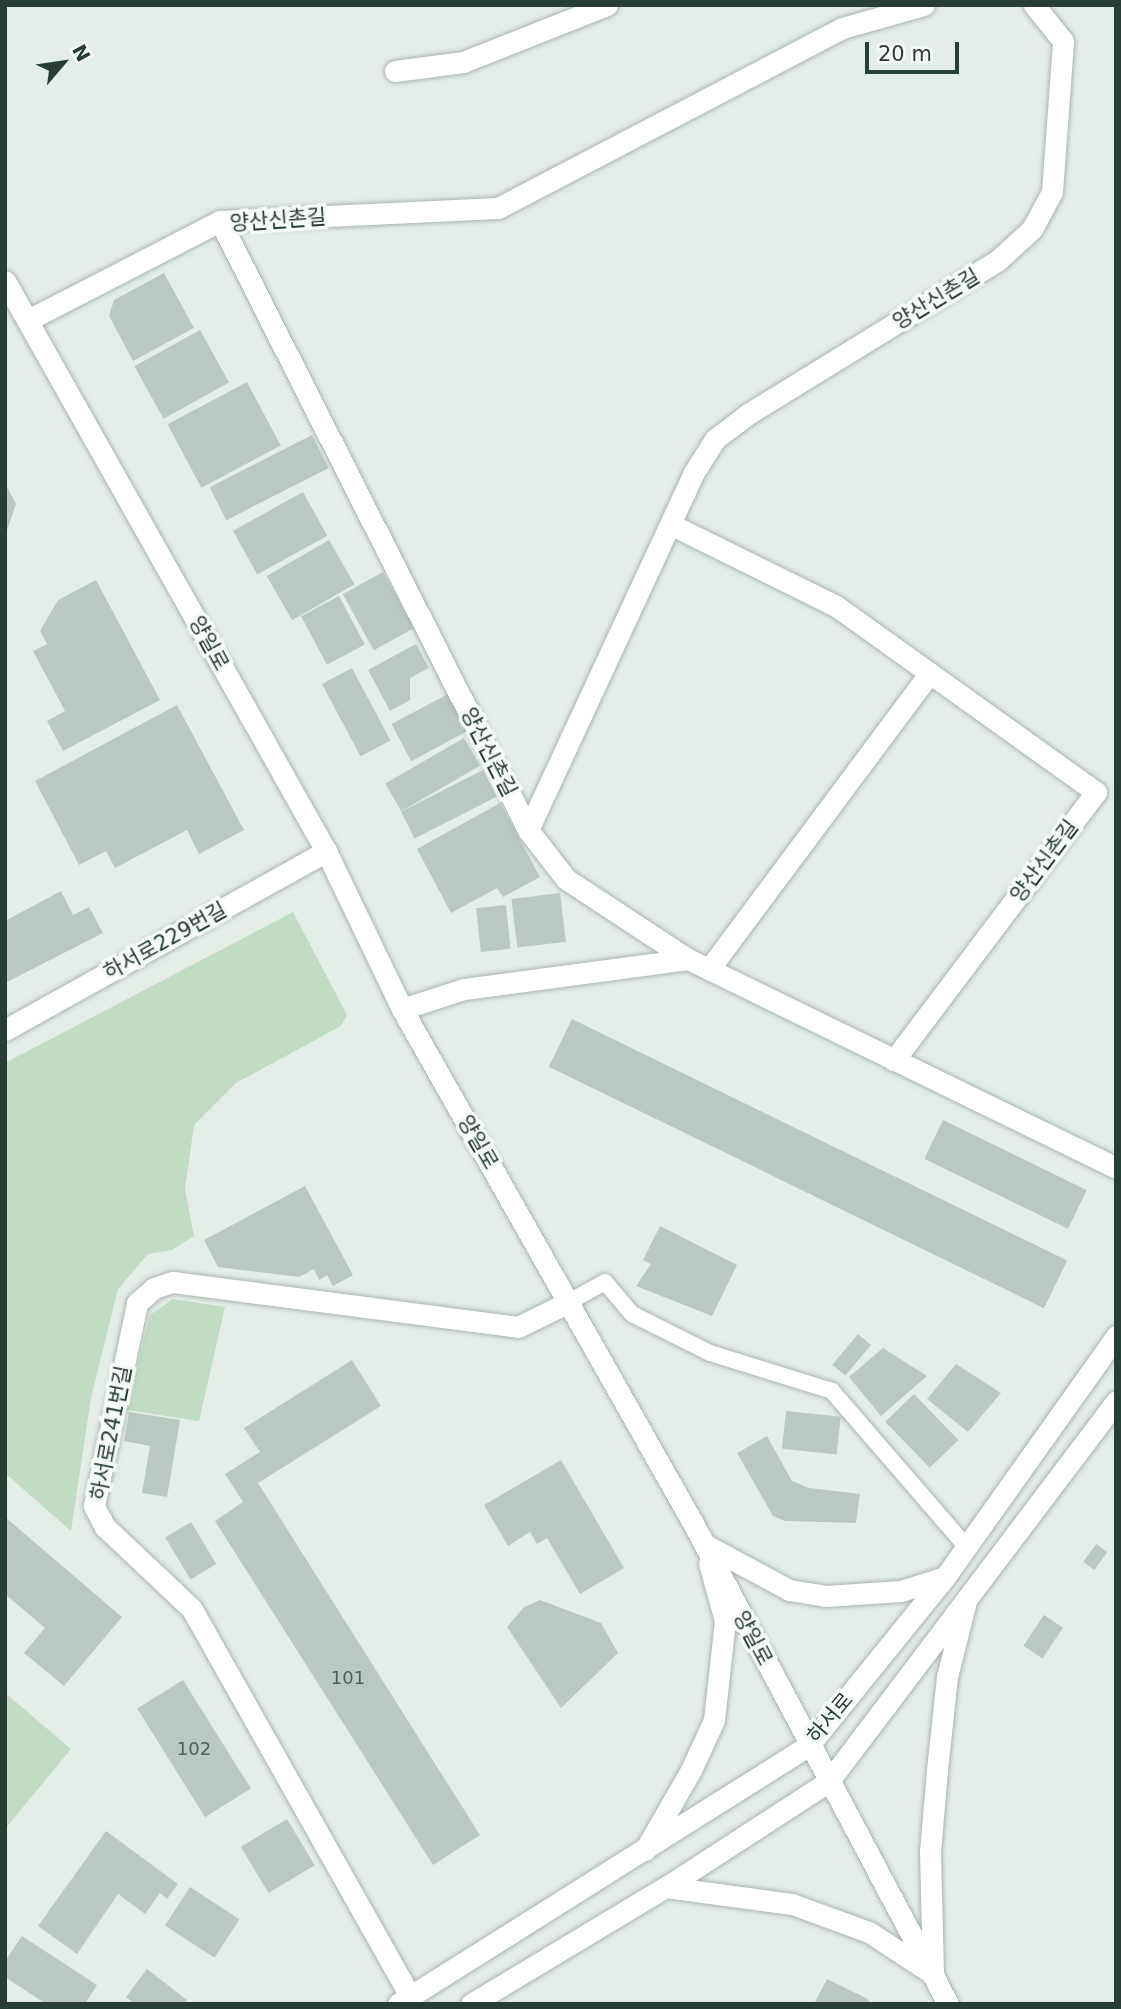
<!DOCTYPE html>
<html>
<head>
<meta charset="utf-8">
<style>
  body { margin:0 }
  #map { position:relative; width:1121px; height:2009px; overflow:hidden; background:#e5ede9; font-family:"DejaVu Sans","Noto Sans KR",sans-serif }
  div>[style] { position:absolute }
  .green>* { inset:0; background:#c0dcc4 }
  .building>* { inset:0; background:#bbc8c1; transform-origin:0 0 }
  .roads { filter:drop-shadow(0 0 2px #a8b5af) drop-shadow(0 0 2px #a8b5af) }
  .service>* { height:16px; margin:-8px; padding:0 8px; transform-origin:8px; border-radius:8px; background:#fff }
  .minor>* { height:21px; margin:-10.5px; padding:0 10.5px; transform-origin:10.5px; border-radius:10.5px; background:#fff }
  .tertiary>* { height:21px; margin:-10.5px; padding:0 10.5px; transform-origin:10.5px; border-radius:10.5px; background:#fff }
  .secondary>* { height:21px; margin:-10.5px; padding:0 10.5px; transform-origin:10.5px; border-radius:10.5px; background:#fff }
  span { translate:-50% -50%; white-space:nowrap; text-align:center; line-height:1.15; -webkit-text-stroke:7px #f6faf7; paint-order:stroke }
  .number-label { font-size:18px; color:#4b6057 }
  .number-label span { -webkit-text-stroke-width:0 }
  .street-label { font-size:21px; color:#263e34 }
  .frame { position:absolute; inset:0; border:7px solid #263e34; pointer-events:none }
  .north { position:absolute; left:28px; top:28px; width:70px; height:70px; -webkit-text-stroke:5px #f6faf7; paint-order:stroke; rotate:61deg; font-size:19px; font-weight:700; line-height:28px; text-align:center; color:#263e34 }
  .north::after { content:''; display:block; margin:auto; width:24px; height:32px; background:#263e34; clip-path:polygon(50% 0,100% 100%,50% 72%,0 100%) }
  .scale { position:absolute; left:865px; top:42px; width:94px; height:32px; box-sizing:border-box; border:4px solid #263e34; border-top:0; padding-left:9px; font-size:21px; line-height:24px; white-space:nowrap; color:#263e34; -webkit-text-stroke:5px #f6faf7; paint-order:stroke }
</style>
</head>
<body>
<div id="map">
  <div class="green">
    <i style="clip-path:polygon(293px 912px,347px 1015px,341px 1026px,236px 1083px,194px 1125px,185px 1189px,194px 1236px,172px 1250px,148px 1254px,118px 1289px,91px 1398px,71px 1531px,5px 1473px,5px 1063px)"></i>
    <i style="clip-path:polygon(173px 1299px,225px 1307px,199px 1421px,127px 1410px,150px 1315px)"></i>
    <i style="clip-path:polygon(5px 1693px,71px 1749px,5px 1829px)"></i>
  </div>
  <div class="building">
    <i style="clip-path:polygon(164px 273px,194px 328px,133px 361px,109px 316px,114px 300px)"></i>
    <i style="left:200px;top:330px;width:60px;height:75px;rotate:61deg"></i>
    <i style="left:247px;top:382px;width:72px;height:90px;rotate:62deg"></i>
    <i style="left:312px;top:435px;width:37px;height:115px;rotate:63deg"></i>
    <i style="clip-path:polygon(5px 483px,16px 504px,5px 536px)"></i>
    <i style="left:303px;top:492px;width:50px;height:80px;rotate:61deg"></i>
    <i style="left:329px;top:540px;width:51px;height:72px;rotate:60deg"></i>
    <i style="left:383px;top:572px;width:64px;height:46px;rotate:61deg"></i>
    <i style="clip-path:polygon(96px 580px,160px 700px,63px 751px,47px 721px,65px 711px,33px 651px,47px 644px,40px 631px,58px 600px)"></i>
    <i style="left:339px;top:596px;width:55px;height:43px;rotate:62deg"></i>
    <i style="clip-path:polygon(416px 644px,429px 668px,410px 678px,410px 700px,390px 711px,368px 670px)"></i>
    <i style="left:352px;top:668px;width:82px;height:34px;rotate:62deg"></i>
    <i style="left:448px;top:694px;width:42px;height:64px;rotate:62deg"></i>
    <i style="clip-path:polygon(177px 705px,244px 830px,199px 854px,187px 830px,115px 868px,106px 851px,79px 865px,35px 781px)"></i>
    <i style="left:464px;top:738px;width:32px;height:91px;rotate:60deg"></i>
    <i style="left:483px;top:770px;width:30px;height:92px;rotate:63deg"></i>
    <i style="clip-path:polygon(500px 803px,540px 877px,503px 897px,497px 888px,451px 913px,417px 849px)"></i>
    <i style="clip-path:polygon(61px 891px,73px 915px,89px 907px,103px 933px,5px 983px,5px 921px)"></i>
    <i style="left:560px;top:893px;width:49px;height:49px;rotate:83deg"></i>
    <i style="left:506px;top:905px;width:44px;height:30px;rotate:84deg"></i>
    <i style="left:572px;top:1019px;width:551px;height:53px;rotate:26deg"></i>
    <i style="left:943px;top:1120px;width:160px;height:43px;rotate:26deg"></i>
    <i style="clip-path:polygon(305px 1186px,353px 1275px,333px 1286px,327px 1275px,319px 1280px,314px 1269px,299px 1277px,218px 1267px,204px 1240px)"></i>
    <i style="clip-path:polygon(660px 1226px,737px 1265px,712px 1316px,636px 1286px,651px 1264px,643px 1260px)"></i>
    <i style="left:858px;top:1334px;width:17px;height:40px;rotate:40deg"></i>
    <i style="clip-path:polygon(883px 1348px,927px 1376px,881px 1416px,849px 1377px)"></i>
    <i style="clip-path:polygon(352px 1360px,381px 1406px,258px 1483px,480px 1835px,433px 1865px,215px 1521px,243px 1502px,225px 1474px,260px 1452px,244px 1428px)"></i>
    <i style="clip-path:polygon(956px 1364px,1001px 1393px,968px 1432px,927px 1399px)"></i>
    <i style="left:914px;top:1394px;width:64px;height:40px;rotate:46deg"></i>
    <i style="left:786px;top:1411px;width:55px;height:38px;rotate:6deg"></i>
    <i style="clip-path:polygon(129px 1412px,180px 1420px,167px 1497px,142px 1493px,150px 1446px,124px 1441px)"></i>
    <i style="clip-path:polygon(767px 1436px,792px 1481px,809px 1488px,860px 1494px,856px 1523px,785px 1521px,773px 1516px,737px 1453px)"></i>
    <i style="clip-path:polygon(561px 1460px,624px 1568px,580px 1594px,547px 1538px,537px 1544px,530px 1532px,508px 1546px,484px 1505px)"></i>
    <i style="clip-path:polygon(5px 1517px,122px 1617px,64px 1686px,24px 1653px,45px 1628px,5px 1594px)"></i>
    <i style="left:191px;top:1522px;width:49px;height:30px;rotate:59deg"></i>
    <i style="left:1096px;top:1544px;width:14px;height:22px;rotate:36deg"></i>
    <i style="clip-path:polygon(540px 1600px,601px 1623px,618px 1653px,561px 1708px,507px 1627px,524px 1607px)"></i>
    <i style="left:1044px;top:1615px;width:23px;height:37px;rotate:34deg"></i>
    <i style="left:183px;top:1680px;width:128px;height:54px;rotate:58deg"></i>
    <i style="left:287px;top:1819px;width:54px;height:54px;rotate:59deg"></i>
    <i style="clip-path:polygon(106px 1831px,178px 1884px,167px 1899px,160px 1893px,145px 1914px,118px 1894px,77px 1954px,38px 1926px)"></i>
    <i style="left:190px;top:1887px;width:59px;height:46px;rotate:33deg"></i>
    <i style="clip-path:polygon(22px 1936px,97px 1985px,85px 2004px,46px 2004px,5px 1977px,5px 1961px)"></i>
    <i style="clip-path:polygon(147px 1969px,187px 2000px,184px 2004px,134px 2004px,126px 1997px)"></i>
    <i style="clip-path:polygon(827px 1979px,868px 1999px,870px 2004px,814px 2004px)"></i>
  </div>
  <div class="roads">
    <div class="service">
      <i style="left:567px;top:1303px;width:43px;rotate:-28.9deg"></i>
      <i style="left:605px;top:1282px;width:42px;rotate:49.8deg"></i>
      <i style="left:632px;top:1314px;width:87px;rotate:26.6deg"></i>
      <i style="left:710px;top:1353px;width:128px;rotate:17.3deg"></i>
      <i style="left:832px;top:1391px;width:205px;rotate:49.2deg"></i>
    </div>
    <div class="minor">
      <i style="left:395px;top:71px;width:69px;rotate:-7.5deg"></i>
      <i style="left:463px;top:62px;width:155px;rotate:-21.6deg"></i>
      <i style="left:220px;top:221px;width:682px;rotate:63.17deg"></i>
      <i style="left:528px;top:830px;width:62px;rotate:52.2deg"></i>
      <i style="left:566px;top:879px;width:146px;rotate:33.3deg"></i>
      <i style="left:688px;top:959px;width:476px;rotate:26deg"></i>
      <i style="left:28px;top:320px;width:216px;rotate:-27.3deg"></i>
      <i style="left:220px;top:221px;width:278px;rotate:-2.7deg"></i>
      <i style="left:498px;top:208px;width:388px;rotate:-27.6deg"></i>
      <i style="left:842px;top:28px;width:85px;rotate:-15.7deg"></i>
      <i style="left:672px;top:525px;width:183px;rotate:26.3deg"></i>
      <i style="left:836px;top:606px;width:320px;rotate:35.6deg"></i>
      <i style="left:1096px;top:792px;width:336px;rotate:127deg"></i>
      <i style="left:528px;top:830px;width:392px;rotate:-65.1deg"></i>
      <i style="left:693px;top:474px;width:41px;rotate:-57.8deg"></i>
      <i style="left:715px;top:439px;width:41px;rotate:-37.1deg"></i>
      <i style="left:748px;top:414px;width:292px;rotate:-31.6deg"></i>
      <i style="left:997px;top:261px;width:47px;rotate:-42.4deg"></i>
      <i style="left:1032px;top:229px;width:42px;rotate:-61.6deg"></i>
      <i style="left:1052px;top:192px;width:151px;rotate:-85.8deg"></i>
      <i style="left:1063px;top:41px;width:46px;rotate:-128.9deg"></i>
      <i style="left:709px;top:969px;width:369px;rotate:-53.3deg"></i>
      <i style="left:402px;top:1009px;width:65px;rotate:-17.9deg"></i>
      <i style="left:464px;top:989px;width:226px;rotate:-7.6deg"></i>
      <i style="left:5px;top:1030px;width:368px;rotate:-29.1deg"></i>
      <i style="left:410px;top:1996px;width:444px;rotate:-119.4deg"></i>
      <i style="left:192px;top:1609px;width:120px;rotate:-136.7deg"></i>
      <i style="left:105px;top:1527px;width:24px;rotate:-118deg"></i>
      <i style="left:94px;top:1506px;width:208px;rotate:-78deg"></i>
      <i style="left:137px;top:1303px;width:23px;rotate:-41deg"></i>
      <i style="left:154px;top:1288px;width:20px;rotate:-18deg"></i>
      <i style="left:173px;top:1282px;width:348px;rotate:7.4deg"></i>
      <i style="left:518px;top:1327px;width:55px;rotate:-26.1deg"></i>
    </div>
    <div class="tertiary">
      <i style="left:704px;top:1544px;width:97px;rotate:28.4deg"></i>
      <i style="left:789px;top:1590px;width:37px;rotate:9deg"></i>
      <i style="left:826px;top:1596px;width:75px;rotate:-3.8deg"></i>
      <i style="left:901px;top:1591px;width:46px;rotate:-17.7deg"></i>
      <i style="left:645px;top:1850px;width:92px;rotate:-60.1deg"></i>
      <i style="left:691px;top:1770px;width:55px;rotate:-65.3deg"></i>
      <i style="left:714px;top:1720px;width:100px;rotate:-83.7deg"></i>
      <i style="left:725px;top:1621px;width:60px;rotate:-105.4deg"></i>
      <i style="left:666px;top:1887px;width:127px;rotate:7.7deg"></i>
      <i style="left:792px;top:1904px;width:82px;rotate:20deg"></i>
      <i style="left:869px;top:1932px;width:77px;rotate:33.3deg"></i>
      <i style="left:933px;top:1974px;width:122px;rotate:-91.4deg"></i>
      <i style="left:930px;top:1852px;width:82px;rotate:-85.1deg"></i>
      <i style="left:937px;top:1770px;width:94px;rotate:-83.9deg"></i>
      <i style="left:947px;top:1677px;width:78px;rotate:-76deg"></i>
    </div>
    <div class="secondary">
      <i style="left:5px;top:281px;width:654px;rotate:60.61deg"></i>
      <i style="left:326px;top:851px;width:175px;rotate:64.3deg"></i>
      <i style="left:402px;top:1009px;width:593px;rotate:60.49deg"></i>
      <i style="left:694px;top:1525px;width:542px;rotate:62.06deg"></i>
      <i style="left:398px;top:2004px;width:486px;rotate:-32.2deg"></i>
      <i style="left:809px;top:1745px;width:216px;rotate:-51deg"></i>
      <i style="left:945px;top:1577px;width:296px;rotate:-54.6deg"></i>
      <i style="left:471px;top:2004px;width:227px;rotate:-31deg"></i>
      <i style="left:666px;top:1887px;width:194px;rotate:-33deg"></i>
      <i style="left:829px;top:1781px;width:476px;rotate:-52.9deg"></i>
    </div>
  </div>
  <div class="number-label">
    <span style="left:348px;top:1678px">101</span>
    <span style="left:194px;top:1749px">102</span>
  </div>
  <div class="street-label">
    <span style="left:278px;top:220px;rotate:-4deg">양산신촌길</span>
    <span style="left:936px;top:299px;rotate:-31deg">양산신촌길</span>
    <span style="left:209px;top:643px;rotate:61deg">양일로</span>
    <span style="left:489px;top:752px;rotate:63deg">양산신촌길</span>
    <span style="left:1044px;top:861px;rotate:-53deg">양산신촌길</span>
    <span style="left:165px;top:941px;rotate:-29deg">하서로229번길</span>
    <span style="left:478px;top:1142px;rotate:60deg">양일로</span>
    <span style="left:111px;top:1433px;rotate:-79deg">하서로241번길</span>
    <span style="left:753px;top:1638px;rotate:62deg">양일로</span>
    <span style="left:830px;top:1718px;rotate:-50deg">하서로</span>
  </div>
  <div class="frame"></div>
  <div class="north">N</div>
  <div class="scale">20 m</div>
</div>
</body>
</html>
